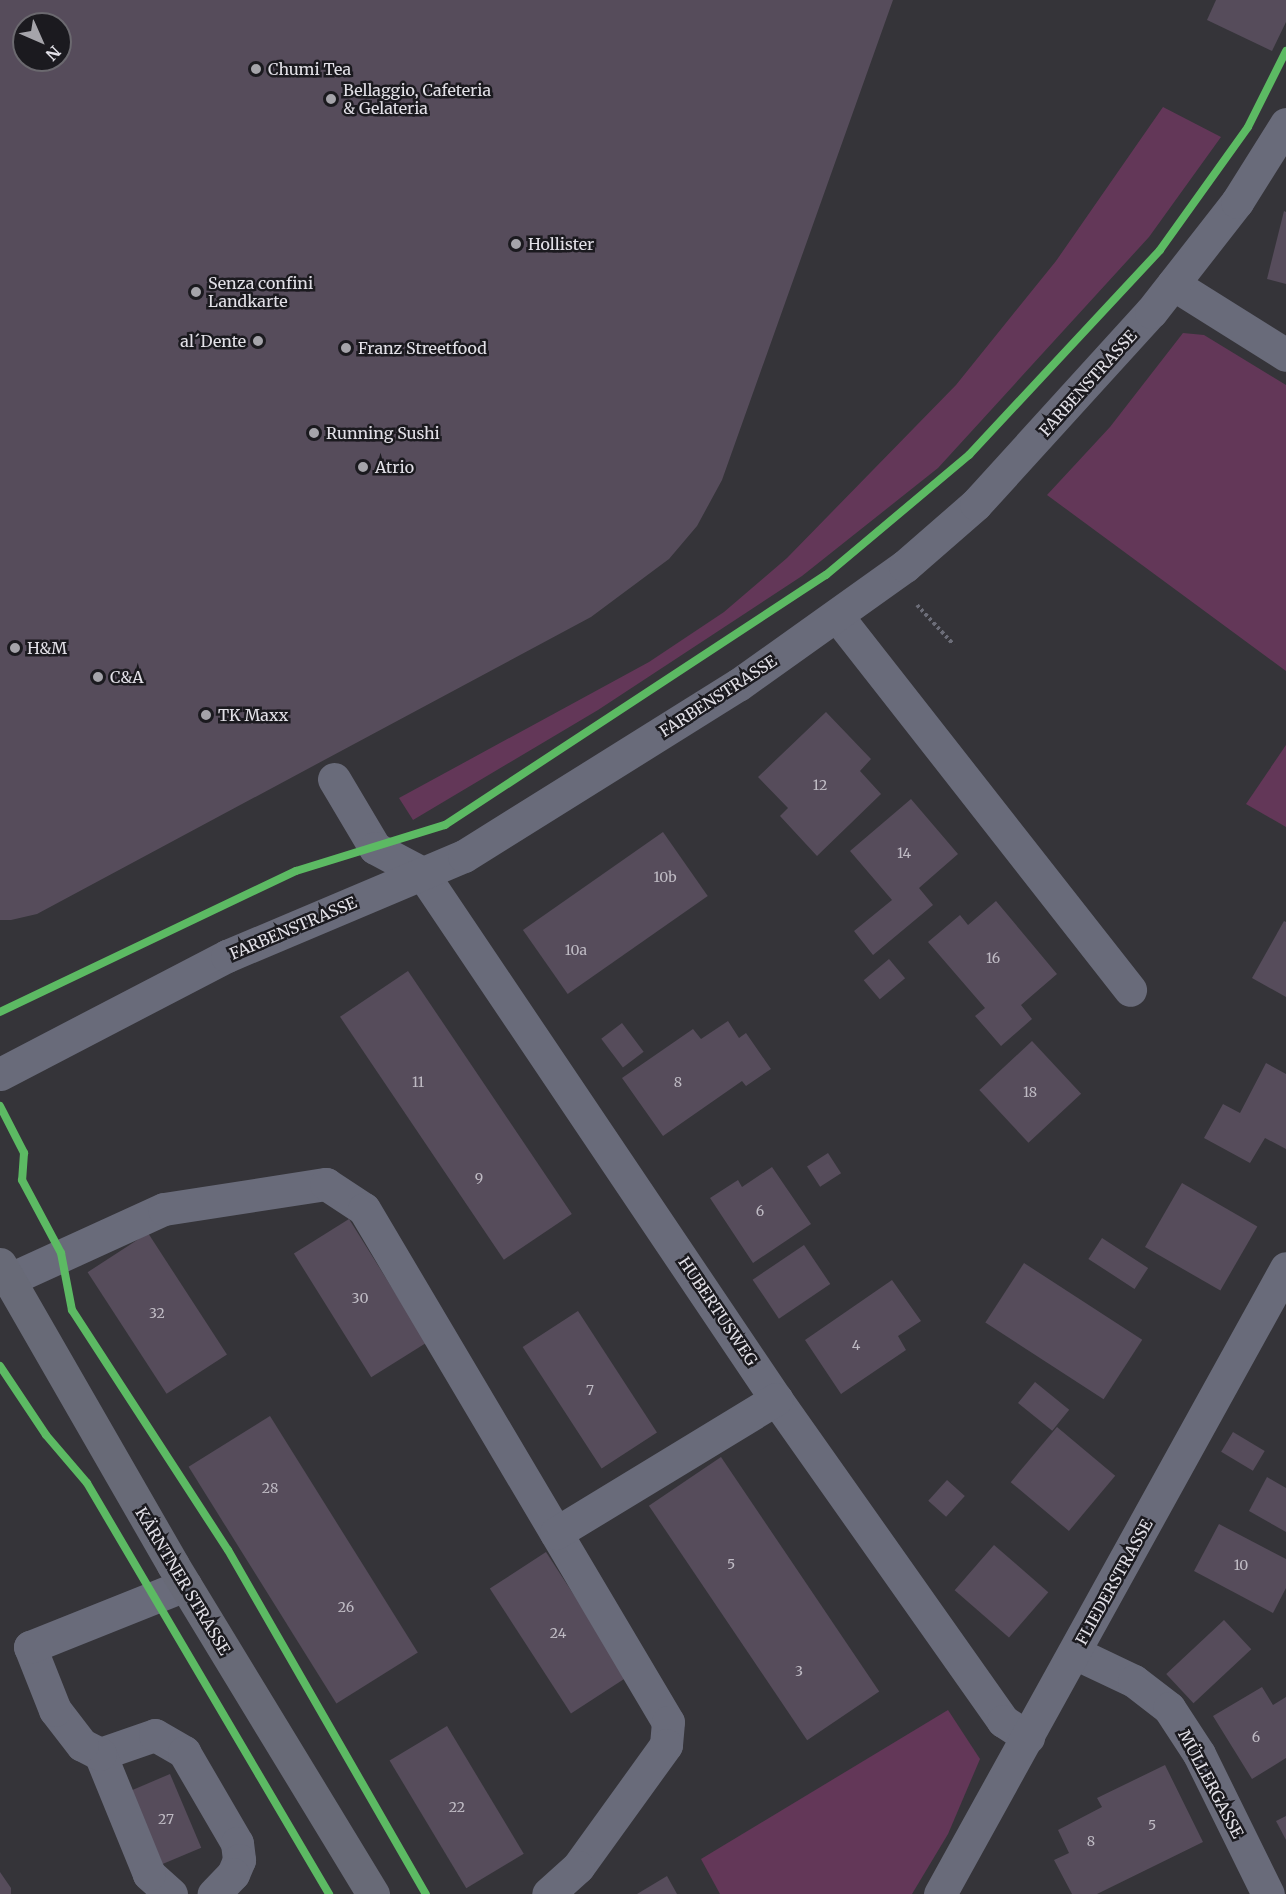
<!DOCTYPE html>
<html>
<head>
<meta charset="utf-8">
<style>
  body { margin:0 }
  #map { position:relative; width:1286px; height:1894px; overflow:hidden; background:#353439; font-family:Merriweather,serif }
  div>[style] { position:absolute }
  .green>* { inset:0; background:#633758 }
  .building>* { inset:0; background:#564c5b; transform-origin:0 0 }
  .path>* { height:4px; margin-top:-2px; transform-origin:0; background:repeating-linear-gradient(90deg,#6c6d78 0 3px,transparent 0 6px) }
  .minor>* { height:33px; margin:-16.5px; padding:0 16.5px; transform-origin:16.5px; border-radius:16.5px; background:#696b7a }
  .major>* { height:33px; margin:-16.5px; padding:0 16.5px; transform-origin:16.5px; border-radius:16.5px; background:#686a77 }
  .cycleway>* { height:8px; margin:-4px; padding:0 4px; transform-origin:4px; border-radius:4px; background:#5cba63 }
  .dots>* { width:16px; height:16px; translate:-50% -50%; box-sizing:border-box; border:3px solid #1b1a1f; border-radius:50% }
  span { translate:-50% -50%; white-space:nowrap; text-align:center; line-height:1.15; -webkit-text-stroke:5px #1b1a1f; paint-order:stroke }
  .number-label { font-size:14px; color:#bfbbc4 }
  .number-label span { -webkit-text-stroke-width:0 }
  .poi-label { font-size:16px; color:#e2e0e7 }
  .left { translate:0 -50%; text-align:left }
  .right { translate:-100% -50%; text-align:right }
  .street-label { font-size:16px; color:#e2e0e7 }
  .north { position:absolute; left:12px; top:12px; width:60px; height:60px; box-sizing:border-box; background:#1b1a1f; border:2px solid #6b696f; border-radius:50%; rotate:135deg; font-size:16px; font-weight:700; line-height:24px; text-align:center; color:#e2e0e7 }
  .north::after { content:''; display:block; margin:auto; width:21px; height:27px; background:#a5a4aa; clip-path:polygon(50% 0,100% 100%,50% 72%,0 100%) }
</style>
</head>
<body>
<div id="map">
  <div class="green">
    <i style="clip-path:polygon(1163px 107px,1221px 137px,1149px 237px,938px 468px,802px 576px,598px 710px,413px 820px,399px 798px,649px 662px,724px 612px,787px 558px,956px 385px,1056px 261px)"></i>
    <i style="clip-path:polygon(1183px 333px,1204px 335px,1286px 385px,1286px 671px,1047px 495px,1110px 427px)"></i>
    <i style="clip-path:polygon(1286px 745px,1286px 827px,1246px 804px)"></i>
    <i style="clip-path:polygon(948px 1710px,980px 1759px,948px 1834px,912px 1894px,720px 1894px,701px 1859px)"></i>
  </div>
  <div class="building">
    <i style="clip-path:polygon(evenodd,0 0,893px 0,722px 480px,697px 526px,669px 559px,591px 617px,37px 914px,11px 920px,0 920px,0 0,24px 24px,60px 24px,60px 60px,24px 60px,24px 24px)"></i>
    <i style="clip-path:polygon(1216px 0,1286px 0,1286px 22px,1272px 51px,1207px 20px)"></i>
    <i style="clip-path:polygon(1284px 211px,1286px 212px,1286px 284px,1267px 279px)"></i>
    <i style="clip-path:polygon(826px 712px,871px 759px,860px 771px,881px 794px,817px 856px,780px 816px,788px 808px,758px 777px)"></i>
    <i style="clip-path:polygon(911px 799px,958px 854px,919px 888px,933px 905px,873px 955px,854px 931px,892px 900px,850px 851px)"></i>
    <i style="left:663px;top:832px;width:78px;height:171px;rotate:55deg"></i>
    <i style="clip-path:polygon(996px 901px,1057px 974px,1021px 1005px,1032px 1019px,1001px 1046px,975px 1016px,985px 1008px,928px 942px,960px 915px,968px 925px)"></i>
    <i style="clip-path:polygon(1284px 921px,1286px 922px,1286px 997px,1252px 978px)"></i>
    <i style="left:889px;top:959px;width:25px;height:33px;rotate:50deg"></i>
    <i style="left:408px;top:971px;width:293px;height:82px;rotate:56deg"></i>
    <i style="clip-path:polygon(728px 1021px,739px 1038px,746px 1033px,771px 1069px,746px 1086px,742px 1081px,663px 1136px,622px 1078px,693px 1029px,701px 1039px)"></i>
    <i style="left:622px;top:1023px;width:36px;height:26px;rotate:53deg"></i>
    <i style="left:1032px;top:1041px;width:72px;height:72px;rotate:47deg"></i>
    <i style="clip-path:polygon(1266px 1063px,1286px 1074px,1286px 1149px,1265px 1138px,1250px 1163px,1204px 1138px,1223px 1104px,1240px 1113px)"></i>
    <i style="left:828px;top:1153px;width:24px;height:25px;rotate:57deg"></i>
    <i style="clip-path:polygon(772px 1167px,811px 1224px,753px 1263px,710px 1198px,738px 1180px,742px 1187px)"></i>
    <i style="left:1182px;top:1183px;width:87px;height:74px;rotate:30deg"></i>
    <i style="left:349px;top:1219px;width:146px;height:65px;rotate:58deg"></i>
    <i style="left:148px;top:1233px;width:145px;height:72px;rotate:57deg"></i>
    <i style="left:1102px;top:1238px;width:55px;height:25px;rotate:33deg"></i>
    <i style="left:804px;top:1245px;width:47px;height:62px;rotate:56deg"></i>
    <i style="left:1024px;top:1263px;width:141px;height:71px;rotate:33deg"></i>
    <i style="clip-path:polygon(892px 1280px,921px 1321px,898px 1336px,906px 1350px,841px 1394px,805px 1340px)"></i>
    <i style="left:578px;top:1311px;width:145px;height:66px;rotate:57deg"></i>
    <i style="left:1035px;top:1382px;width:44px;height:27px;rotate:39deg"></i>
    <i style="left:270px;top:1416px;width:279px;height:96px;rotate:58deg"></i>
    <i style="left:1057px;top:1427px;width:76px;height:72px;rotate:40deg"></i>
    <i style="left:1233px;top:1432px;width:37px;height:23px;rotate:31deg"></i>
    <i style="left:721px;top:1457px;width:283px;height:87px;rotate:56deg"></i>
    <i style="clip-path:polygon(1267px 1477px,1286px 1488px,1286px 1532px,1249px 1511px)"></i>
    <i style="left:947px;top:1480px;width:24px;height:28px;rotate:42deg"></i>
    <i style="clip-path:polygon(1219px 1524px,1286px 1559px,1286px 1588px,1273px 1613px,1194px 1571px)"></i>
    <i style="left:994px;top:1545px;width:72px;height:60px;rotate:41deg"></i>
    <i style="left:546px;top:1552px;width:149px;height:67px;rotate:57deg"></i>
    <i style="left:1224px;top:1620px;width:40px;height:79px;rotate:47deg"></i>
    <i style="clip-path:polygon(1262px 1687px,1273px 1705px,1286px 1697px,1286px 1758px,1252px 1779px,1213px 1716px)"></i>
    <i style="left:447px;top:1726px;width:149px;height:67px;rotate:59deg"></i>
    <i style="clip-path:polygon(1165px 1765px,1203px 1842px,1097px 1894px,1072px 1894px,1054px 1860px,1069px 1853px,1058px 1830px,1102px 1807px,1097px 1798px)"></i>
    <i style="left:170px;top:1774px;width:80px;height:42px;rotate:67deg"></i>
    <i style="clip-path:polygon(1286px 1816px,1286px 1840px,1276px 1821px)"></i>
    <i style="clip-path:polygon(0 1872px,11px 1888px,11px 1894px,0 1894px)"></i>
    <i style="clip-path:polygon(667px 1876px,677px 1894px,637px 1894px)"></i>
  </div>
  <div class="path">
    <i style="left:917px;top:605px;width:54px;rotate:47.2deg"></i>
  </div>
  <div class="minor">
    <i style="left:1173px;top:284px;width:133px;rotate:32.1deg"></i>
    <i style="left:837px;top:616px;width:475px;rotate:51.9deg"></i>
    <i style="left:334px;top:779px;width:80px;rotate:59.3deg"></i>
    <i style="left:375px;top:848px;width:53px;rotate:28deg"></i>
    <i style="left:422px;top:873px;width:634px;rotate:56.06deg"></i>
    <i style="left:776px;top:1399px;width:394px;rotate:54.8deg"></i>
    <i style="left:1003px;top:1721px;width:30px;rotate:33deg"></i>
    <i style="left:0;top:1074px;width:256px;rotate:-27.5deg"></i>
    <i style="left:227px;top:956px;width:257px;rotate:-22.9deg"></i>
    <i style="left:464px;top:856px;width:323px;rotate:-32deg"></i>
    <i style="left:738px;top:685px;width:205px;rotate:-35.5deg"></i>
    <i style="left:905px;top:566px;width:94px;rotate:-41.1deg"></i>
    <i style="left:976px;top:504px;width:260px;rotate:-47.7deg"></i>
    <i style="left:1151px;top:312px;width:140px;rotate:-52deg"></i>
    <i style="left:1237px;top:202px;width:92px;rotate:-57.9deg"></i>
    <i style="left:8px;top:1280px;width:171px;rotate:-24.5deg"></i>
    <i style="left:164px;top:1209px;width:164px;rotate:-8.8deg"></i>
    <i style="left:326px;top:1184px;width:45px;rotate:33.3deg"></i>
    <i style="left:364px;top:1209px;width:596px;rotate:59.35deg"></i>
    <i style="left:668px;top:1722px;width:23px;rotate:95deg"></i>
    <i style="left:666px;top:1745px;width:150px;rotate:125.8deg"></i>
    <i style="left:578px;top:1867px;width:40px;rotate:138deg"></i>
    <i style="left:556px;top:1533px;width:258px;rotate:-31.3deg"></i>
    <i style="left:1075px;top:1653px;width:65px;rotate:25.4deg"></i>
    <i style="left:1134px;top:1681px;width:44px;rotate:37.6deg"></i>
    <i style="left:1169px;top:1708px;width:55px;rotate:56.9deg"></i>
    <i style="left:1199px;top:1754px;width:156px;rotate:63.8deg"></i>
    <i style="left:100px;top:1754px;width:58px;rotate:-19.1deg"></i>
    <i style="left:155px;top:1735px;width:34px;rotate:30deg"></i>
    <i style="left:184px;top:1752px;width:105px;rotate:59.8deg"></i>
    <i style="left:237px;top:1843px;width:17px;rotate:83deg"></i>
    <i style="left:239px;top:1860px;width:15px;rotate:113deg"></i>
    <i style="left:233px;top:1874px;width:28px;rotate:134deg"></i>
    <i style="left:171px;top:1894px;width:30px;rotate:-138deg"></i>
    <i style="left:149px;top:1874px;width:130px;rotate:-112.2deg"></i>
    <i style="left:100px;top:1754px;width:20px;rotate:-153deg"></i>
    <i style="left:82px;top:1745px;width:44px;rotate:-127.6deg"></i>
    <i style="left:55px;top:1710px;width:68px;rotate:-111.6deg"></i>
    <i style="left:30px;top:1647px;width:167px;rotate:-21.8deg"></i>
    <i style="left:940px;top:1894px;width:715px;rotate:-61.07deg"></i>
  </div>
  <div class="major">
    <i style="left:0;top:1264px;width:347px;rotate:60.1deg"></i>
    <i style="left:173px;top:1565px;width:385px;rotate:58.7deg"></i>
  </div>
  <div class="cycleway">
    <i style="left:0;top:1012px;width:328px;rotate:-25.5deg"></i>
    <i style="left:296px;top:871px;width:156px;rotate:-17.2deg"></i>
    <i style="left:445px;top:825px;width:456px;rotate:-33.3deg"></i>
    <i style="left:826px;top:575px;width:187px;rotate:-40deg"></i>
    <i style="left:969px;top:455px;width:280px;rotate:-47deg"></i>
    <i style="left:1160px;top:250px;width:151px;rotate:-54.4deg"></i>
    <i style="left:1248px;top:127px;width:85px;rotate:-63.4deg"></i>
    <i style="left:0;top:1106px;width:53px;rotate:62.9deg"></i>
    <i style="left:24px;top:1153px;width:27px;rotate:94deg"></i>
    <i style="left:22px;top:1180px;width:83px;rotate:61.9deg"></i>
    <i style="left:61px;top:1253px;width:58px;rotate:79.1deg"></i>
    <i style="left:72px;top:1310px;width:286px;rotate:57deg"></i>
    <i style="left:228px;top:1550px;width:397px;rotate:60.1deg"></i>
    <i style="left:0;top:1366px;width:83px;rotate:56.3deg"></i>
    <i style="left:46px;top:1435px;width:63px;rotate:49.5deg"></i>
    <i style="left:87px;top:1483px;width:477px;rotate:59.5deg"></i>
  </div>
  <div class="dots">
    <i style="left:256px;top:69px;background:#a5a4aa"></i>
    <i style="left:331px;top:99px;background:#a5a4aa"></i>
    <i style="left:516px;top:244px;background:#a5a4aa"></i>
    <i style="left:196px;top:292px;background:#a5a4aa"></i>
    <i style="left:258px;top:341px;background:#a5a4aa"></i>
    <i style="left:346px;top:348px;background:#a5a4aa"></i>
    <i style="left:314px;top:433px;background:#a5a4aa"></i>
    <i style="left:363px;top:467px;background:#a5a4aa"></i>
    <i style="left:15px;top:648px;background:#a5a4aa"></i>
    <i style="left:98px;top:677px;background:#a5a4aa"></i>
    <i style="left:206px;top:715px;background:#a5a4aa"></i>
  </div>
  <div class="number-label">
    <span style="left:820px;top:785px">12</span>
    <span style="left:904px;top:853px">14</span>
    <span style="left:665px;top:877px">10b</span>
    <span style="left:576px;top:950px">10a</span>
    <span style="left:993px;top:958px">16</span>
    <span style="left:418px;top:1082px">11</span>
    <span style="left:678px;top:1082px">8</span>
    <span style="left:1030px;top:1092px">18</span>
    <span style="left:479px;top:1178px">9</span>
    <span style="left:760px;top:1211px">6</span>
    <span style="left:360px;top:1298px">30</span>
    <span style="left:157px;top:1313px">32</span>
    <span style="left:856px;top:1345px">4</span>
    <span style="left:590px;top:1390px">7</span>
    <span style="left:270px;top:1488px">28</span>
    <span style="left:731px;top:1564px">5</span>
    <span style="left:1241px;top:1565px">10</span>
    <span style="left:346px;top:1607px">26</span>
    <span style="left:558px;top:1633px">24</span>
    <span style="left:799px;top:1671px">3</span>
    <span style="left:1256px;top:1737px">6</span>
    <span style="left:457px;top:1807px">22</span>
    <span style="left:166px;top:1819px">27</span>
    <span style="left:1152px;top:1825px">5</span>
    <span style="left:1091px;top:1841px">8</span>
  </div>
  <div class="poi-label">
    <span class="left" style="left:268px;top:69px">Chumi Tea</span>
    <span class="left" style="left:343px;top:99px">Bellaggio, Cafeteria<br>&amp; Gelateria</span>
    <span class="left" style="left:528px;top:244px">Hollister</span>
    <span class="left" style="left:208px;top:292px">Senza confini<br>Landkarte</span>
    <span class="right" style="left:246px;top:341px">al´Dente</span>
    <span class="left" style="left:358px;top:348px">Franz Streetfood</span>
    <span class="left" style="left:326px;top:433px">Running Sushi</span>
    <span class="left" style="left:375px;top:467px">Atrio</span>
    <span class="left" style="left:27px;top:648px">H&amp;M</span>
    <span class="left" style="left:110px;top:677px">C&amp;A</span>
    <span class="left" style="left:218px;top:715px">TK Maxx</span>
  </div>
  <div class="street-label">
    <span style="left:1088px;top:383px;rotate:-48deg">FARBENSTRASSE</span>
    <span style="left:718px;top:696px;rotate:-33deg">FARBENSTRASSE</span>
    <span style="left:293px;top:928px;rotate:-23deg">FARBENSTRASSE</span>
    <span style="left:718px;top:1311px;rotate:56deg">HUBERTUSWEG</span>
    <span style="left:183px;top:1581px;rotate:59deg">KÄRNTNER STRASSE</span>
    <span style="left:1114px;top:1582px;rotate:-61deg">FLIEDERSTRASSE</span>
    <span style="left:1211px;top:1784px;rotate:62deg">MÜLLERGASSE</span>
  </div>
  <div class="north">N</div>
</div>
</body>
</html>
